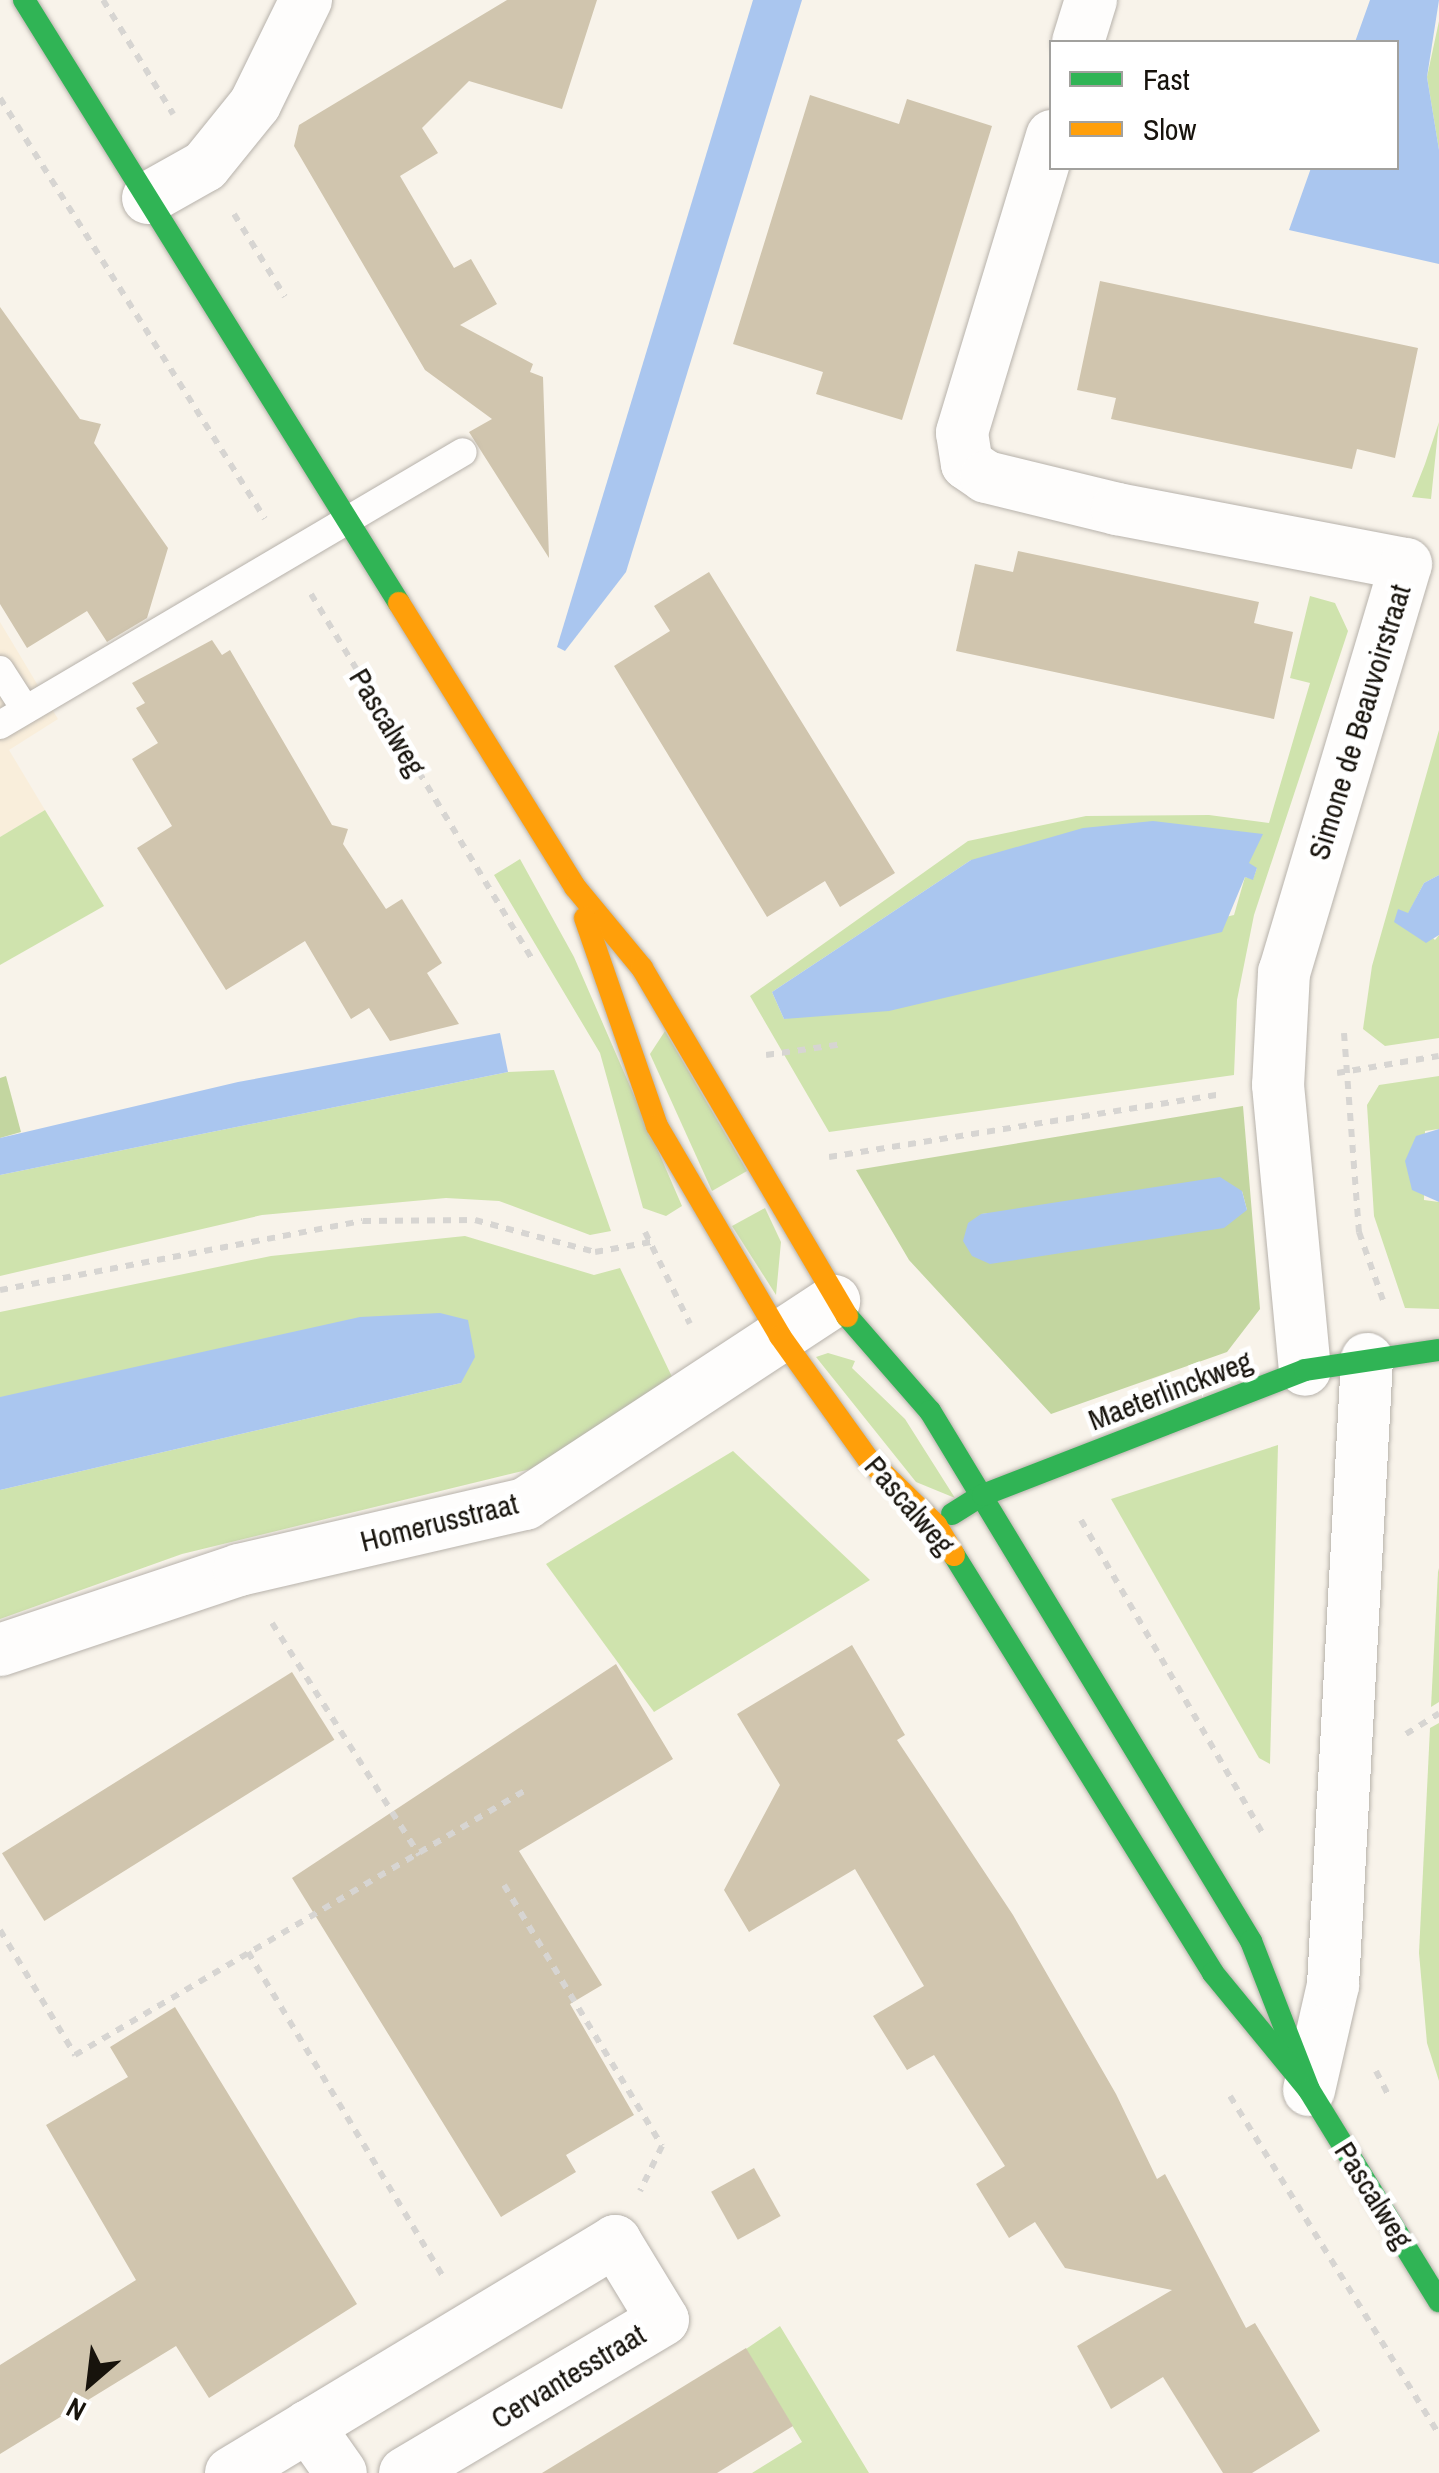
<!DOCTYPE html>
<html>
<head>
<meta charset="utf-8">
<style>
  body { margin:0 }
  #map { position:relative; width:1439px; height:2473px; overflow:hidden; background:#f8f3ea; font-family:"Archivo Narrow",sans-serif }
  div>[style] { position:absolute }
  .built>* { inset:0; background:#f9eedb }
  .green>* { inset:0; background:#cfe3ad }
  .forest>* { inset:0; background:#c3d6a0 }
  .water>* { inset:0; background:#aac6ef }
  .building>* { inset:0; background:#d0c5ae; transform-origin:0 0 }
  .path>* { height:6px; margin-top:-3px; transform-origin:0; background:repeating-linear-gradient(90deg,#d7d5d2 0 8px,transparent 0 16px) }
  .roads { filter:drop-shadow(0 0 2px #b7b2ab) drop-shadow(0 0 2px #b7b2ab) }
  .lane>* { height:28px; margin:-14px; padding:0 14px; transform-origin:14px; border-radius:14px; background:#fefdfc }
  .street>* { height:52px; margin:-26px; padding:0 26px; transform-origin:26px; border-radius:26px; background:#fefdfc }
  .fast>* { height:22px; margin:-11px; padding:0 11px; transform-origin:11px; border-radius:11px; background:#30b455 }
  .slow>* { height:22px; margin:-11px; padding:0 11px; transform-origin:11px; border-radius:11px; background:#ff9f0a }
  span { translate:-50% -50%; white-space:nowrap; text-align:center; line-height:1.15; -webkit-text-stroke:10px #fff; paint-order:stroke }
  .street-label { font-size:30px; color:#17130c }
  .legend { position:absolute; left:1049px; top:40px; width:350px; height:130px; box-sizing:border-box; background:#fff; border:2px solid #a2a19e; margin:0; padding:12px 18px; list-style:none; font-size:30px; color:#17130c }
  .legend li { display:flex; align-items:center; gap:20px; height:50px }
  .legend b { width:50px; border:2px solid #a2a19e }
  .north { position:absolute; left:40px; top:2333px; width:100px; height:100px; -webkit-text-stroke:8px #fff; paint-order:stroke; rotate:208deg; font-size:28px; font-weight:700; line-height:40px; text-align:center; color:#17130c }
  .north::after { content:''; display:block; margin:auto; width:35px; height:45px; background:#17130c; clip-path:polygon(50% 0,100% 100%,50% 72%,0 100%) }
</style>
</head>
<body>
<div id="map">
  <div class="built">
    <i style="clip-path:polygon(0 622px,58px 719px,9px 750px,45px 810px,0 837px)"></i>
  </div>
  <div class="green">
    <i style="clip-path:polygon(1439px 21px,1439px 150px,1427px 77px)"></i>
    <i style="clip-path:polygon(1439px 422px,1431px 499px,1412px 497px,1425px 464px)"></i>
    <i style="clip-path:polygon(evenodd,1310px 596px,1335px 603px,1348px 631px,1254px 915px,1237px 1000px,1234px 1075px,829px 1132px,750px 996px,968px 841px,1086px 816px,1209px 815px,1269px 823px,1310px 683px,1290px 678px,1310px 596px,971px 860px,1257px 868px,1253px 879px,1245px 877px,1234px 915px,784px 1019px,772px 992px,971px 860px)"></i>
    <i style="clip-path:polygon(1439px 730px,1439px 875px,1424px 883px,1408px 914px,1435px 940px,1439px 935px,1439px 1038px,1385px 1046px,1363px 1029px,1372px 966px)"></i>
    <i style="clip-path:polygon(45px 810px,104px 906px,0 965px,0 837px)"></i>
    <i style="clip-path:polygon(520px 859px,574px 957px,682px 1206px,666px 1216px,643px 1208px,600px 1053px,494px 875px)"></i>
    <i style="clip-path:polygon(665px 1031px,747px 1171px,712px 1191px,650px 1054px)"></i>
    <i style="clip-path:polygon(554px 1070px,611px 1231px,590px 1235px,499px 1201px,446px 1198px,262px 1215px,0 1276px,0 1175px,508px 1072px)"></i>
    <i style="clip-path:polygon(1439px 1076px,1439px 1129px,1425px 1131px,1424px 1200px,1439px 1202px,1439px 1309px,1405px 1308px,1374px 1216px,1367px 1105px,1379px 1085px)"></i>
    <i style="clip-path:polygon(765px 1208px,781px 1242px,776px 1295px,732px 1226px)"></i>
    <i style="clip-path:polygon(465px 1236px,594px 1275px,620px 1268px,674px 1381px,531px 1469px,182px 1554px,0 1619px,0 1490px,461px 1383px,0 1397px,0 1312px,271px 1256px)"></i>
    <i style="clip-path:polygon(828px 1353px,855px 1361px,852px 1368px,905px 1419px,955px 1498px,916px 1482px,816px 1357px)"></i>
    <i style="clip-path:polygon(1278px 1445px,1270px 1764px,1259px 1758px,1111px 1499px)"></i>
    <i style="clip-path:polygon(733px 1451px,870px 1580px,654px 1712px,546px 1564px)"></i>
    <i style="clip-path:polygon(1439px 1568px,1439px 1702px,1431px 1707px,1438px 1572px)"></i>
    <i style="clip-path:polygon(1439px 1723px,1439px 2081px,1427px 2043px,1419px 1953px,1430px 1728px)"></i>
    <i style="clip-path:polygon(780px 2326px,869px 2473px,752px 2473px,802px 2442px,746px 2349px)"></i>
  </div>
  <div class="forest">
    <i style="clip-path:polygon(6px 1076px,21px 1132px,0 1138px,0 1078px)"></i>
    <i style="clip-path:polygon(evenodd,1243px 1106px,1260px 1309px,1227px 1352px,1051px 1414px,909px 1260px,856px 1170px,1243px 1106px,1242px 1191px,1247px 1210px,981px 1214px,1242px 1191px)"></i>
  </div>
  <div class="water">
    <i style="clip-path:polygon(753px 0,802px 0,626px 572px,565px 651px,557px 647px)"></i>
    <i style="clip-path:polygon(1370px 0,1439px 0,1427px 77px,1439px 150px,1439px 264px,1289px 230px,1311px 168px,1396px 168px,1396px 42px,1355px 42px)"></i>
    <i style="clip-path:polygon(1153px 821px,1263px 834px,1249px 863px,1257px 868px,1253px 880px,1245px 877px,1222px 932px,889px 1011px,784px 1019px,772px 992px,971px 860px,1083px 828px)"></i>
    <i style="clip-path:polygon(1439px 875px,1439px 935px,1426px 943px,1394px 922px,1398px 909px,1408px 913px,1424px 883px)"></i>
    <i style="clip-path:polygon(500px 1033px,508px 1072px,0 1175px,0 1138px,238px 1082px)"></i>
    <i style="clip-path:polygon(1439px 1129px,1439px 1202px,1412px 1190px,1405px 1161px,1416px 1136px)"></i>
    <i style="clip-path:polygon(1220px 1177px,1242px 1191px,1247px 1210px,1224px 1228px,990px 1264px,972px 1256px,963px 1241px,968px 1223px,981px 1214px)"></i>
    <i style="clip-path:polygon(440px 1313px,468px 1320px,475px 1357px,461px 1383px,0 1490px,0 1397px,360px 1317px)"></i>
  </div>
  <div class="building">
    <i style="clip-path:polygon(507px 0,597px 0,562px 109px,469px 81px,422px 128px,438px 153px,400px 176px,454px 268px,471px 259px,497px 304px,460px 325px,533px 364px,530px 372px,543px 377px,549px 558px,469px 432px,492px 419px,425px 370px,294px 146px,299px 125px)"></i>
    <i style="clip-path:polygon(810px 95px,899px 124px,907px 99px,992px 126px,902px 420px,816px 394px,823px 372px,733px 344px)"></i>
    <i style="clip-path:polygon(1100px 281px,1418px 348px,1395px 458px,1357px 449px,1352px 469px,1111px 419px,1116px 398px,1077px 390px)"></i>
    <i style="clip-path:polygon(0 307px,80px 419px,101px 424px,94px 443px,168px 548px,147px 618px,107px 642px,87px 611px,27px 648px,0 604px)"></i>
    <i style="clip-path:polygon(1018px 551px,1259px 602px,1254px 623px,1293px 632px,1274px 719px,956px 651px,975px 564px,1013px 572px)"></i>
    <i style="clip-path:polygon(709px 572px,895px 873px,840px 907px,825px 881px,767px 917px,614px 666px,670px 631px,654px 606px)"></i>
    <i style="clip-path:polygon(212px 640px,222px 655px,230px 650px,332px 825px,348px 829px,343px 844px,386px 909px,402px 899px,442px 963px,427px 973px,459px 1024px,390px 1041px,369px 1008px,351px 1019px,305px 941px,226px 990px,137px 848px,172px 826px,132px 759px,158px 743px,136px 708px,145px 703px,132px 683px)"></i>
    <i style="clip-path:polygon(852px 1645px,905px 1735px,897px 1740px,1013px 1915px,1116px 2094px,1157px 2179px,1165px 2174px,1246px 2328px,1255px 2323px,1320px 2431px,1252px 2473px,1223px 2473px,1163px 2377px,1111px 2409px,1077px 2346px,1172px 2290px,1065px 2268px,1035px 2222px,1009px 2238px,976px 2184px,1005px 2166px,934px 2055px,907px 2070px,873px 2016px,924px 1986px,855px 1869px,749px 1932px,724px 1890px,780px 1785px,737px 1714px)"></i>
    <i style="clip-path:polygon(616px 1664px,673px 1759px,519px 1851px,602px 1985px,570px 2004px,634px 2115px,566px 2155px,576px 2172px,501px 2217px,292px 1878px)"></i>
    <i style="left:292px;top:1672px;width:80px;height:342px;rotate:58deg"></i>
    <i style="clip-path:polygon(175px 2007px,357px 2304px,209px 2398px,176px 2346px,0 2454px,0 2365px,136px 2280px,46px 2125px,128px 2077px,110px 2047px)"></i>
    <i style="left:754px;top:2168px;width:55px;height:49px;rotate:61deg"></i>
    <i style="clip-path:polygon(746px 2348px,793px 2426px,717px 2473px,542px 2473px)"></i>
  </div>
  <div class="path">
    <i style="left:103px;top:0;width:134px;rotate:58.4deg"></i>
    <i style="left:0;top:98px;width:497px;rotate:57.8deg"></i>
    <i style="left:234px;top:214px;width:97px;rotate:58.4deg"></i>
    <i style="left:311px;top:594px;width:427px;rotate:58.8deg"></i>
    <i style="left:1344px;top:1033px;width:200px;rotate:85.7deg"></i>
    <i style="left:1359px;top:1232px;width:72px;rotate:70.6deg"></i>
    <i style="left:766px;top:1055px;width:78px;rotate:-8.1deg"></i>
    <i style="left:1337px;top:1073px;width:103px;rotate:-9.5deg"></i>
    <i style="left:829px;top:1157px;width:397px;rotate:-9.1deg"></i>
    <i style="left:645px;top:1232px;width:102px;rotate:63.9deg"></i>
    <i style="left:0;top:1290px;width:369px;rotate:-10.8deg"></i>
    <i style="left:363px;top:1221px;width:112px;rotate:-0.5deg"></i>
    <i style="left:475px;top:1220px;width:124px;rotate:14.9deg"></i>
    <i style="left:595px;top:1252px;width:57px;rotate:-10.1deg"></i>
    <i style="left:1081px;top:1520px;width:367px;rotate:59.9deg"></i>
    <i style="left:272px;top:1623px;width:275px;rotate:57.6deg"></i>
    <i style="left:1406px;top:1734px;width:39px;rotate:-32deg"></i>
    <i style="left:504px;top:1885px;width:305px;rotate:58.8deg"></i>
    <i style="left:662px;top:2146px;width:50px;rotate:116.1deg"></i>
    <i style="left:0;top:1930px;width:146px;rotate:59deg"></i>
    <i style="left:75px;top:2055px;width:521px;rotate:-30.45deg"></i>
    <i style="left:248px;top:1952px;width:380px;rotate:59deg"></i>
    <i style="left:1376px;top:2071px;width:27px;rotate:63deg"></i>
    <i style="left:1230px;top:2096px;width:398px;rotate:58.3deg"></i>
  </div>
  <div class="roads">
    <div class="lane">
      <i style="left:0;top:670px;width:46px;rotate:57.3deg"></i>
      <i style="left:0;top:725px;width:537px;rotate:-30.52deg"></i>
    </div>
    <div class="street">
      <i style="left:1078px;top:42px;width:44px;rotate:-72.8deg"></i>
      <i style="left:1052px;top:136px;width:310px;rotate:106.9deg"></i>
      <i style="left:962px;top:433px;width:31px;rotate:81deg"></i>
      <i style="left:967px;top:464px;width:23px;rotate:34deg"></i>
      <i style="left:986px;top:477px;width:135px;rotate:13.7deg"></i>
      <i style="left:1117px;top:509px;width:294px;rotate:10.8deg"></i>
      <i style="left:1406px;top:564px;width:426px;rotate:106.6deg"></i>
      <i style="left:1284px;top:972px;width:113px;rotate:93deg"></i>
      <i style="left:1278px;top:1085px;width:286px;rotate:84.6deg"></i>
      <i style="left:148px;top:198px;width:65px;rotate:-29.3deg"></i>
      <i style="left:205px;top:166px;width:80px;rotate:-51.1deg"></i>
      <i style="left:255px;top:104px;width:116px;rotate:-63.9deg"></i>
      <i style="left:0;top:1650px;width:252px;rotate:-18.5deg"></i>
      <i style="left:239px;top:1570px;width:294px;rotate:-13deg"></i>
      <i style="left:525px;top:1504px;width:370px;rotate:-33.3deg"></i>
      <i style="left:1309px;top:2090px;width:108px;rotate:-77.1deg"></i>
      <i style="left:1333px;top:1985px;width:627px;rotate:-86.89deg"></i>
      <i style="left:308px;top:2426px;width:57px;rotate:54.9deg"></i>
      <i style="left:231px;top:2473px;width:449px;rotate:-31.1deg"></i>
      <i style="left:615px;top:2241px;width:92px;rotate:58.7deg"></i>
      <i style="left:663px;top:2320px;width:300px;rotate:149.3deg"></i>
    </div>
    <div class="fast">
      <i style="left:24px;top:0;width:710px;rotate:58.12deg"></i>
      <i style="left:847px;top:1316px;width:126px;rotate:48.9deg"></i>
      <i style="left:930px;top:1411px;width:620px;rotate:58.8deg"></i>
      <i style="left:1251px;top:1941px;width:160px;rotate:68.7deg"></i>
      <i style="left:952px;top:1514px;width:36px;rotate:-32deg"></i>
      <i style="left:983px;top:1495px;width:345px;rotate:-21.2deg"></i>
      <i style="left:1305px;top:1370px;width:135px;rotate:-8.5deg"></i>
      <i style="left:954px;top:1555px;width:492px;rotate:58.2deg"></i>
      <i style="left:1213px;top:1973px;width:151px;rotate:50.6deg"></i>
      <i style="left:1309px;top:2090px;width:248px;rotate:58.4deg"></i>
    </div>
    <div class="slow">
      <i style="left:399px;top:603px;width:334px;rotate:58.2deg"></i>
      <i style="left:575px;top:887px;width:105px;rotate:50.4deg"></i>
      <i style="left:642px;top:968px;width:404px;rotate:59.5deg"></i>
      <i style="left:585px;top:918px;width:220px;rotate:70.9deg"></i>
      <i style="left:657px;top:1126px;width:243px;rotate:59.6deg"></i>
      <i style="left:780px;top:1336px;width:151px;rotate:54.4deg"></i>
      <i style="left:868px;top:1459px;width:95px;rotate:44.1deg"></i>
      <i style="left:936px;top:1525px;width:35px;rotate:59deg"></i>
    </div>
  </div>
  <div class="street-label">
    <span style="left:388px;top:722px;rotate:59deg">Pascalweg</span>
    <span style="left:1359px;top:722px;rotate:-73deg">Simone de Beauvoirstraat</span>
    <span style="left:1170px;top:1390px;rotate:-21deg">Maeterlinckweg</span>
    <span style="left:910px;top:1505px;rotate:49deg">Pascalweg</span>
    <span style="left:439px;top:1522px;rotate:-14deg">Homerusstraat</span>
    <span style="left:1374px;top:2195px;rotate:58deg">Pascalweg</span>
    <span style="left:568px;top:2376px;rotate:-31deg">Cervantesstraat</span>
  </div>
  <ul class="legend">
  <li><b style="height:12px;background:#30b455"></b>Fast</li>
  <li><b style="height:12px;background:#ff9f0a"></b>Slow</li>
  </ul>
  <div class="north">N</div>
</div>
</body>
</html>
